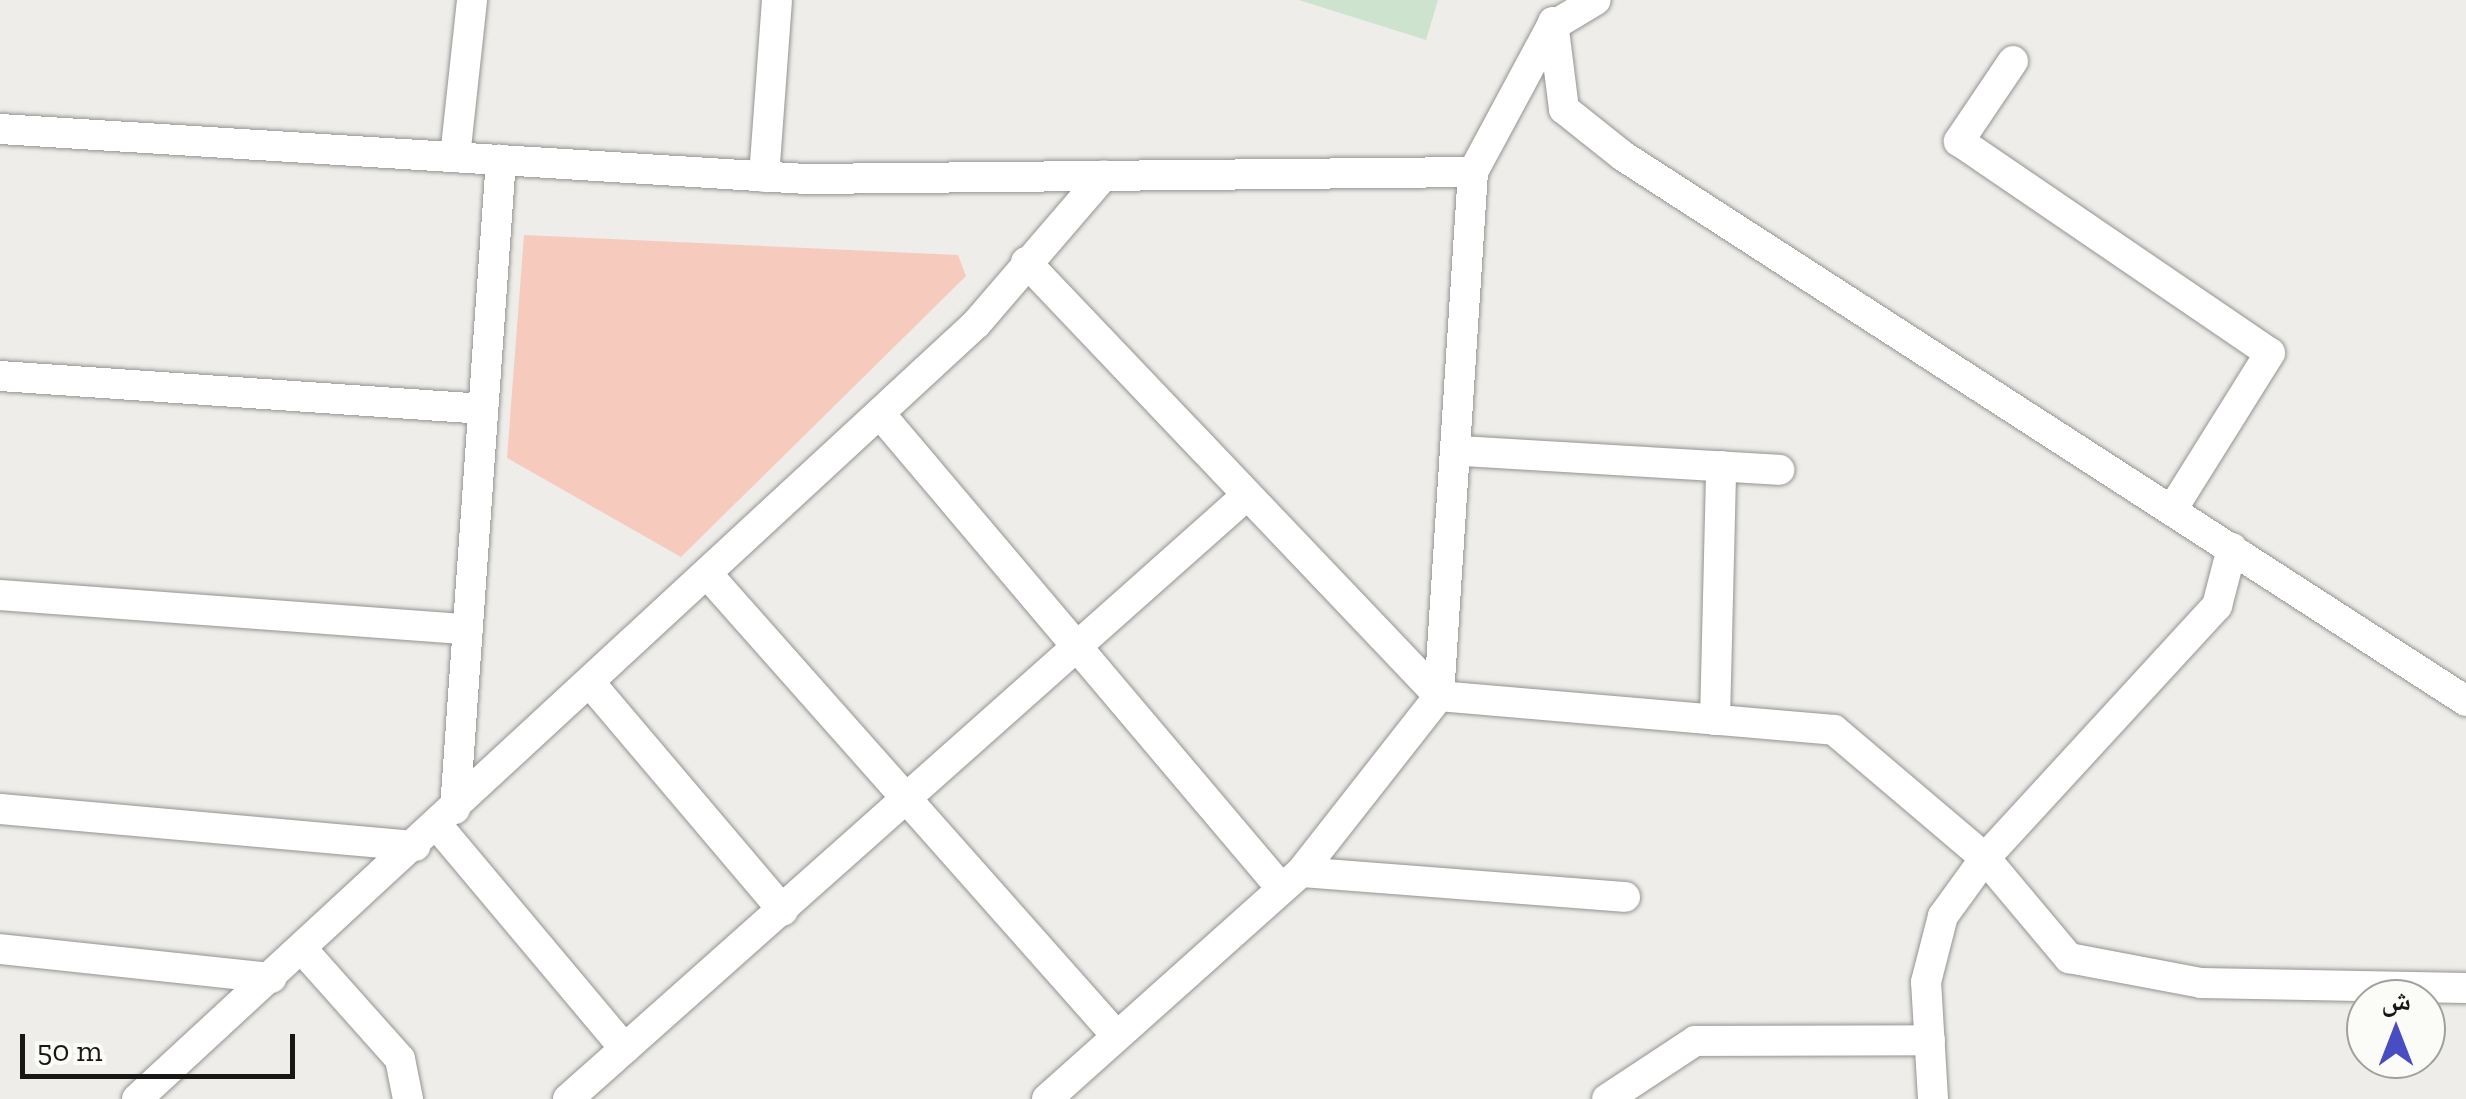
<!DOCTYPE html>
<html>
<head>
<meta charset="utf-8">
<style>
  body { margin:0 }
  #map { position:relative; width:2466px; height:1099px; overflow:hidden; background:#eeedea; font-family:"Zilla Slab","Noto Naskh Arabic",serif }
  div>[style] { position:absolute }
  .green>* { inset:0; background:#cde3ce }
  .building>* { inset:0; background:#f6cbbd }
  .roads { filter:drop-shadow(0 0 2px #939390) drop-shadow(0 0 2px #939390) }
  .street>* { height:30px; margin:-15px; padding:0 15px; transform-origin:15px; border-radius:15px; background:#fff }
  span { translate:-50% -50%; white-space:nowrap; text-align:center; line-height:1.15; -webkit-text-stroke:10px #fbfbf8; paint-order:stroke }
  .north { position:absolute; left:2346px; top:979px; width:100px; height:100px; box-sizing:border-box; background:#fbfbf8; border:2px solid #a0a09e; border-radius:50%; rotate:0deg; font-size:28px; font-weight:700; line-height:40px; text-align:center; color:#171716 }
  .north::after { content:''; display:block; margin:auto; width:35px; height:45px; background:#494dc2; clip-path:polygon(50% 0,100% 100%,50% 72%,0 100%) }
  .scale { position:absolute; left:20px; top:1034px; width:275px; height:45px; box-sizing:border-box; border:5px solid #171716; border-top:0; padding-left:12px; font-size:30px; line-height:35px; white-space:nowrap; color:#171716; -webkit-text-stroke:8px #fbfbf8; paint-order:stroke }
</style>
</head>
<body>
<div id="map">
  <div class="green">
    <i style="clip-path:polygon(1299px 0,1438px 0,1426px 40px)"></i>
  </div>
  <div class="building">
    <i style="clip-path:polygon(524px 235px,958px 255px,966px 276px,681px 557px,507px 458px)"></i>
  </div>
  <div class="roads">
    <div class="street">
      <i style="left:1553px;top:22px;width:88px;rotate:82.8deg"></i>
      <i style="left:1564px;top:109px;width:75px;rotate:38.5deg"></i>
      <i style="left:1623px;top:156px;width:1004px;rotate:32.88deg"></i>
      <i style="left:2013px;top:61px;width:97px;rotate:124deg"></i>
      <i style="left:1959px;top:141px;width:376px;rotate:34.3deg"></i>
      <i style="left:2270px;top:353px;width:183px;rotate:122deg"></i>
      <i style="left:0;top:129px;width:808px;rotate:3.55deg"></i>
      <i style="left:806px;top:179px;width:667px;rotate:-0.6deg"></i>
      <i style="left:455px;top:157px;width:158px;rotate:-83.8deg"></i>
      <i style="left:764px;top:177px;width:177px;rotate:-85.8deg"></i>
      <i style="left:1026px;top:262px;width:599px;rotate:46.42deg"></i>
      <i style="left:1439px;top:696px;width:396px;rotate:4.9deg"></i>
      <i style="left:1834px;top:730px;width:198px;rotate:40.3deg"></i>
      <i style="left:1985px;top:858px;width:131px;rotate:50deg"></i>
      <i style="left:2069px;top:958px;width:134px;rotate:10.7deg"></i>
      <i style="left:2201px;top:983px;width:265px;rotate:1.1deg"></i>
      <i style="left:0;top:376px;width:484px;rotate:3.9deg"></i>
      <i style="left:881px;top:415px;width:619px;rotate:49.78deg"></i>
      <i style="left:1462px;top:451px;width:318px;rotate:3.4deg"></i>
      <i style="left:709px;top:576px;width:613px;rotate:48.44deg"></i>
      <i style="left:0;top:595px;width:469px;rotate:4.2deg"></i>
      <i style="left:591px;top:684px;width:297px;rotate:49.7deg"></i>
      <i style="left:1715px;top:720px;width:254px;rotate:-88.6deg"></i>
      <i style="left:0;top:809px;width:417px;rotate:5.1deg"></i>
      <i style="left:455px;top:809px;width:651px;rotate:-85.95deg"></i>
      <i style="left:437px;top:825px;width:292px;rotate:50deg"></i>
      <i style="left:1301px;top:872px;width:325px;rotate:4.4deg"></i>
      <i style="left:0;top:949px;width:273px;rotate:6.1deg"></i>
      <i style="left:302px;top:949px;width:147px;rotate:48.3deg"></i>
      <i style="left:400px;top:1059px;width:41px;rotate:78.7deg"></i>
      <i style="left:137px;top:1099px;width:1142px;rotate:-42.73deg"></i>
      <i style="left:976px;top:324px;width:196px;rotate:-49.3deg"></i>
      <i style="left:568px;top:1099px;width:907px;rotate:-41.65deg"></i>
      <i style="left:1047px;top:1099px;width:341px;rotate:-41.8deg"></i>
      <i style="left:1301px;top:872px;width:224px;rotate:-51.9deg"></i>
      <i style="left:1439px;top:696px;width:525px;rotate:-86.29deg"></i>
      <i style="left:1473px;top:172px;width:165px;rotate:-61.7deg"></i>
      <i style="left:1551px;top:27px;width:52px;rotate:-31deg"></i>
      <i style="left:1607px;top:1099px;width:105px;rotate:-33.4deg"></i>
      <i style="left:1695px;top:1041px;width:235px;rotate:-0.2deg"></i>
      <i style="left:1933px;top:1099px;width:117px;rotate:-93.4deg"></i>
      <i style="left:1926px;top:982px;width:68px;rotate:-75.6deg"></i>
      <i style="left:1943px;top:916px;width:72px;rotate:-54.1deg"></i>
      <i style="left:1985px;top:858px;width:343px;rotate:-47.4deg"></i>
      <i style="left:2217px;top:606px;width:60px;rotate:-75.5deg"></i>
    </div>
  </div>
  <div class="north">ش</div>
  <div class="scale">50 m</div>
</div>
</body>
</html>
